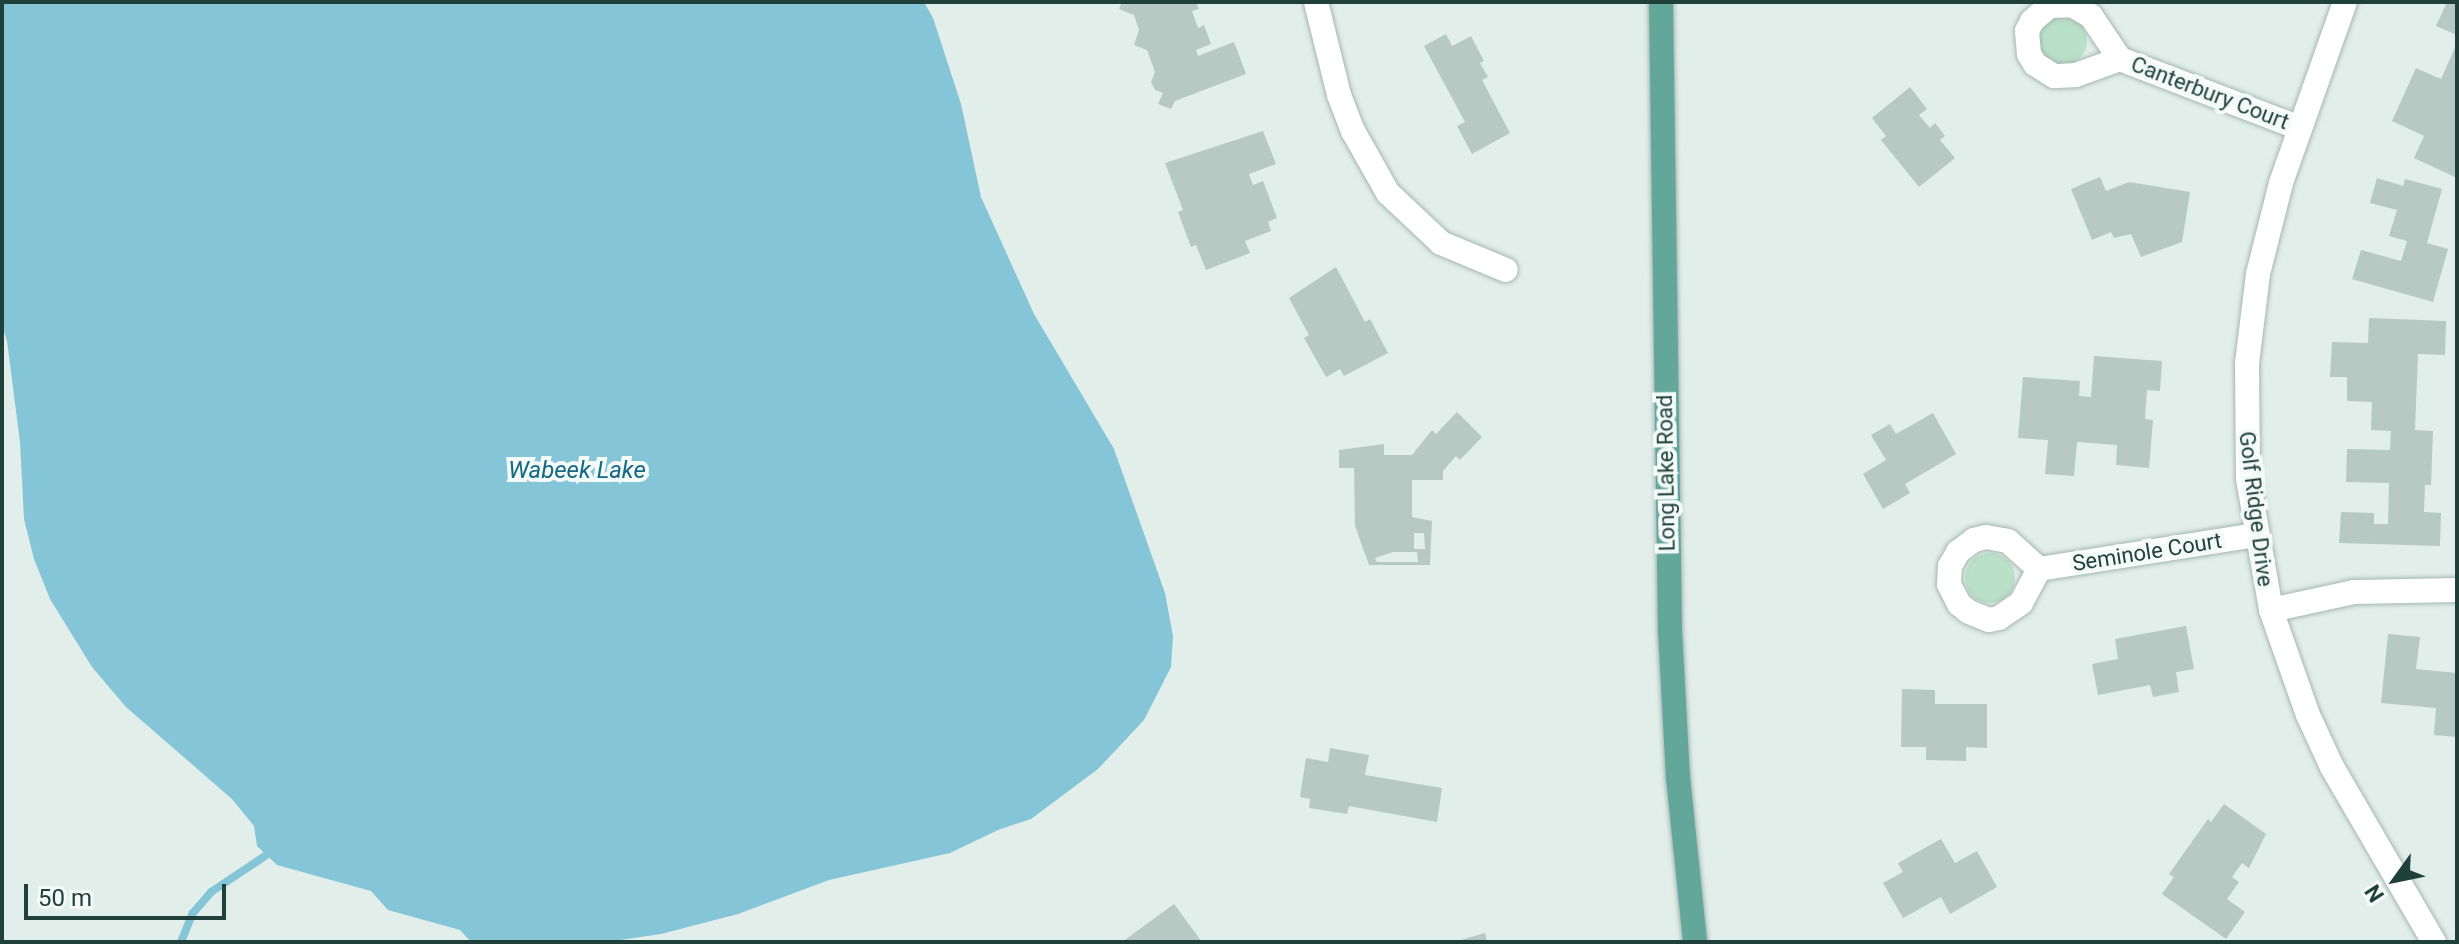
<!DOCTYPE html>
<html>
<head>
<meta charset="utf-8">
<style>
  body { margin:0 }
  #map { position:relative; width:2459px; height:944px; overflow:hidden; background:#e2eee9; font-family:Roboto,sans-serif }
  div>[style] { position:absolute }
  .green>* { inset:0; background:#b9e1c7 }
  .round { border-radius:50% }
  .water>* { inset:0; background:#85c5d8 }
  .stream>* { height:8px; margin:-4px; padding:0 4px; transform-origin:4px; border-radius:4px; background:#85c5d8 }
  .building>* { inset:0; background:#b7c9c3 }
  .roads { filter:drop-shadow(0 0 2px #a4b7b1) drop-shadow(0 0 2px #a4b7b1) }
  .minor>* { height:24px; margin:-12px; padding:0 12px; transform-origin:12px; border-radius:12px; background:#fff }
  .major>* { height:24px; margin:-12px; padding:0 12px; transform-origin:12px; border-radius:12px; background:#63a79a }
  span { translate:-50% -50%; white-space:nowrap; text-align:center; line-height:1.15; -webkit-text-stroke:8px #f3faf7; paint-order:stroke }
  .street-label { font-size:22px; color:#20413a }
  .water-label { font-size:24px; color:#146882; font-style:italic }
  .frame { position:absolute; inset:0; border:4px solid #20413a; pointer-events:none }
  .north { position:absolute; left:2355px; top:840px; width:80px; height:80px; -webkit-text-stroke:6px #f3faf7; paint-order:stroke; rotate:237deg; font-size:22px; font-weight:700; line-height:32px; text-align:center; color:#20413a }
  .north::after { content:''; display:block; margin:auto; width:28px; height:36px; background:#20413a; clip-path:polygon(50% 0,100% 100%,50% 72%,0 100%) }
  .scale { position:absolute; left:24px; top:884px; width:202px; height:36px; box-sizing:border-box; border:4px solid #20413a; border-top:0; padding-left:10px; font-size:24px; line-height:28px; white-space:nowrap; color:#20413a; -webkit-text-stroke:6px #f3faf7; paint-order:stroke }
</style>
</head>
<body>
<div id="map">
  <div class="green">
    <i class="round" style="left:2039px;top:17px;width:48px;height:48px"></i>
    <i class="round" style="left:1965px;top:553px;width:50px;height:50px"></i>
  </div>
  <div class="water">
    <i style="clip-path:polygon(2px 2px,924px 2px,933px 18px,961px 104px,981px 197px,1034px 314px,1114px 449px,1165px 593px,1173px 636px,1171px 667px,1144px 720px,1098px 769px,1031px 819px,998px 830px,950px 853px,829px 880px,738px 914px,661px 934px,607px 942px,471px 942px,460px 930px,388px 910px,371px 891px,277px 865px,257px 846px,254px 826px,232px 799px,126px 707px,92px 667px,50px 599px,34px 559px,24px 519px,20px 442px,7px 341px,2px 325px)"></i>
  </div>
  <div class="stream">
    <i style="left:181px;top:942px;width:31px;rotate:-68deg"></i>
    <i style="left:193px;top:913px;width:28px;rotate:-49deg"></i>
    <i style="left:211px;top:892px;width:65px;rotate:-33.7deg"></i>
  </div>
  <div class="building">
    <i style="clip-path:polygon(1122px 2px,1196px 2px,1199px 9px,1192px 11px,1198px 28px,1204px 25px,1211px 44px,1196px 50px,1198px 56px,1234px 42px,1246px 74px,1175px 101px,1171px 109px,1158px 104px,1163px 93px,1155px 90px,1151px 82px,1155px 72px,1147px 50px,1134px 45px,1139px 30px,1134px 15px,1119px 9px)"></i>
    <i style="clip-path:polygon(2447px 2px,2457px 3px,2457px 35px,2436px 26px)"></i>
    <i style="clip-path:polygon(1446px 34px,1452px 46px,1471px 36px,1484px 61px,1480px 63px,1488px 77px,1482px 80px,1510px 133px,1472px 154px,1457px 126px,1465px 122px,1424px 46px)"></i>
    <i style="clip-path:polygon(2457px 43px,2457px 178px,2414px 158px,2424px 136px,2392px 121px,2416px 68px,2441px 79px)"></i>
    <i style="clip-path:polygon(1910px 87px,1927px 109px,1919px 115px,1930px 128px,1935px 123px,1945px 136px,1940px 140px,1955px 158px,1919px 187px,1881px 140px,1886px 136px,1872px 118px)"></i>
    <i style="clip-path:polygon(1263px 131px,1276px 164px,1249px 174px,1253px 185px,1263px 181px,1277px 218px,1268px 222px,1271px 231px,1245px 241px,1250px 253px,1206px 270px,1196px 245px,1191px 247px,1178px 212px,1183px 210px,1165px 163px)"></i>
    <i style="clip-path:polygon(2100px 177px,2106px 191px,2129px 182px,2190px 192px,2182px 242px,2141px 257px,2131px 234px,2114px 238px,2111px 232px,2092px 240px,2071px 189px)"></i>
    <i style="clip-path:polygon(2377px 178px,2403px 186px,2405px 179px,2442px 189px,2427px 243px,2448px 249px,2433px 302px,2352px 279px,2361px 250px,2401px 261px,2407px 241px,2389px 236px,2397px 210px,2370px 203px)"></i>
    <i style="clip-path:polygon(1336px 267px,1365px 322px,1370px 319px,1388px 353px,1344px 376px,1340px 369px,1326px 377px,1304px 338px,1309px 335px,1289px 298px)"></i>
    <i style="clip-path:polygon(2369px 318px,2446px 321px,2445px 355px,2418px 354px,2415px 430px,2433px 431px,2431px 485px,2425px 485px,2424px 512px,2441px 513px,2440px 546px,2339px 543px,2341px 512px,2374px 513px,2374px 524px,2388px 524px,2389px 483px,2346px 482px,2347px 449px,2390px 450px,2391px 431px,2371px 430px,2372px 402px,2347px 401px,2347px 377px,2330px 377px,2332px 342px,2368px 343px)"></i>
    <i style="clip-path:polygon(2094px 356px,2162px 361px,2160px 391px,2147px 390px,2145px 419px,2153px 420px,2149px 468px,2116px 465px,2117px 445px,2077px 442px,2074px 476px,2045px 474px,2048px 440px,2018px 438px,2023px 377px,2080px 381px,2079px 396px,2091px 397px)"></i>
    <i style="clip-path:polygon(evenodd,1457px 412px,1482px 437px,1460px 460px,1456px 456px,1443px 471px,1443px 480px,1412px 480px,1412px 517px,1432px 521px,1430px 565px,1369px 565px,1355px 526px,1354px 468px,1339px 468px,1339px 450px,1384px 444px,1384px 455px,1412px 455px,1432px 430px,1436px 434px,1457px 412px,1414px 533px,1424px 533px,1425px 549px,1414px 549px,1414px 533px,1457px 412px,1393px 552px,1417px 552px,1418px 562px,1377px 562px,1375px 558px,1393px 552px)"></i>
    <i style="clip-path:polygon(1933px 413px,1956px 454px,1905px 484px,1910px 493px,1883px 509px,1863px 474px,1886px 460px,1871px 435px,1890px 424px,1896px 434px)"></i>
    <i style="clip-path:polygon(2186px 626px,2194px 669px,2176px 672px,2179px 692px,2153px 697px,2150px 685px,2098px 695px,2092px 664px,2118px 659px,2115px 639px)"></i>
    <i style="clip-path:polygon(2388px 634px,2420px 637px,2416px 669px,2457px 673px,2457px 737px,2434px 735px,2436px 708px,2381px 703px)"></i>
    <i style="clip-path:polygon(1902px 689px,1935px 690px,1935px 704px,1987px 704px,1987px 748px,1966px 747px,1966px 761px,1926px 760px,1926px 747px,1901px 747px)"></i>
    <i style="clip-path:polygon(1330px 748px,1369px 755px,1365px 775px,1442px 788px,1437px 822px,1349px 806px,1347px 814px,1309px 808px,1310px 799px,1300px 797px,1306px 758px,1328px 762px)"></i>
    <i style="clip-path:polygon(2224px 804px,2266px 834px,2249px 868px,2242px 863px,2232px 877px,2239px 882px,2227px 899px,2245px 912px,2226px 939px,2162px 894px,2174px 877px,2169px 874px,2208px 819px,2211px 822px)"></i>
    <i style="clip-path:polygon(1941px 839px,1955px 863px,1977px 851px,1997px 887px,1950px 914px,1941px 897px,1903px 918px,1883px 883px,1903px 872px,1898px 863px)"></i>
    <i style="clip-path:polygon(1174px 904px,1202px 942px,1122px 942px)"></i>
    <i style="clip-path:polygon(1485px 933px,1487px 942px,1457px 942px,1457px 941px)"></i>
  </div>
  <div class="roads">
    <div class="minor">
      <i style="left:1316px;top:2px;width:96px;rotate:76.1deg"></i>
      <i style="left:1339px;top:95px;width:39px;rotate:69deg"></i>
      <i style="left:1353px;top:131px;width:71px;rotate:60.6deg"></i>
      <i style="left:1388px;top:193px;width:73px;rotate:43.3deg"></i>
      <i style="left:1441px;top:243px;width:70px;rotate:22.6deg"></i>
      <i style="left:2345px;top:2px;width:192px;rotate:109.5deg"></i>
      <i style="left:2281px;top:183px;width:94px;rotate:104.2deg"></i>
      <i style="left:2258px;top:274px;width:90px;rotate:97deg"></i>
      <i style="left:2247px;top:363px;width:116px;rotate:89.5deg"></i>
      <i style="left:2248px;top:479px;width:133px;rotate:80deg"></i>
      <i style="left:2271px;top:610px;width:111px;rotate:70.6deg"></i>
      <i style="left:2308px;top:715px;width:57px;rotate:65.2deg"></i>
      <i style="left:2332px;top:767px;width:203px;rotate:59.8deg"></i>
      <i style="left:2120px;top:59px;width:47px;rotate:160deg"></i>
      <i style="left:2076px;top:75px;width:22px;rotate:177deg"></i>
      <i style="left:2054px;top:76px;width:22px;rotate:-148deg"></i>
      <i style="left:2035px;top:64px;width:12px;rotate:-121deg"></i>
      <i style="left:2029px;top:54px;width:23px;rotate:-95deg"></i>
      <i style="left:2027px;top:31px;width:11px;rotate:-63deg"></i>
      <i style="left:2032px;top:21px;width:23px;rotate:-41deg"></i>
      <i style="left:2049px;top:6px;width:23px;rotate:-2deg"></i>
      <i style="left:2072px;top:5px;width:22px;rotate:30deg"></i>
      <i style="left:2091px;top:16px;width:52px;rotate:56deg"></i>
      <i style="left:2120px;top:59px;width:193px;rotate:21deg"></i>
      <i style="left:2039px;top:569px;width:38px;rotate:118deg"></i>
      <i style="left:2021px;top:603px;width:27px;rotate:146deg"></i>
      <i style="left:1999px;top:618px;width:10px;rotate:169deg"></i>
      <i style="left:1989px;top:620px;width:22px;rotate:-158deg"></i>
      <i style="left:1969px;top:612px;width:13px;rotate:-141deg"></i>
      <i style="left:1959px;top:604px;width:22px;rotate:-117deg"></i>
      <i style="left:1949px;top:584px;width:18px;rotate:-87deg"></i>
      <i style="left:1950px;top:566px;width:16px;rotate:-60deg"></i>
      <i style="left:1958px;top:552px;width:20px;rotate:-37deg"></i>
      <i style="left:1974px;top:540px;width:12px;rotate:-14deg"></i>
      <i style="left:1986px;top:537px;width:22px;rotate:10deg"></i>
      <i style="left:2008px;top:541px;width:42px;rotate:42.1deg"></i>
      <i style="left:2039px;top:569px;width:219px;rotate:-8.9deg"></i>
      <i style="left:2271px;top:610px;width:85px;rotate:-12.2deg"></i>
      <i style="left:2354px;top:592px;width:103px;rotate:-1.1deg"></i>
    </div>
    <div class="major">
      <i style="left:1661px;top:2px;width:628px;rotate:89.18deg"></i>
      <i style="left:1670px;top:630px;width:147px;rotate:86.9deg"></i>
      <i style="left:1678px;top:777px;width:166px;rotate:84.1deg"></i>
    </div>
  </div>
  <div class="street-label">
    <span style="left:2210px;top:93px;rotate:21deg">Canterbury Court</span>
    <span style="left:1666px;top:473px;rotate:-91deg">Long Lake Road</span>
    <span style="left:2256px;top:509px;rotate:83deg">Golf Ridge Drive</span>
    <span style="left:2147px;top:552px;rotate:-9deg">Seminole Court</span>
  </div>
  <div class="water-label">
    <span style="left:577px;top:471px">Wabeek Lake</span>
  </div>
  <div class="frame"></div>
  <div class="north">N</div>
  <div class="scale">50 m</div>
</div>
</body>
</html>
